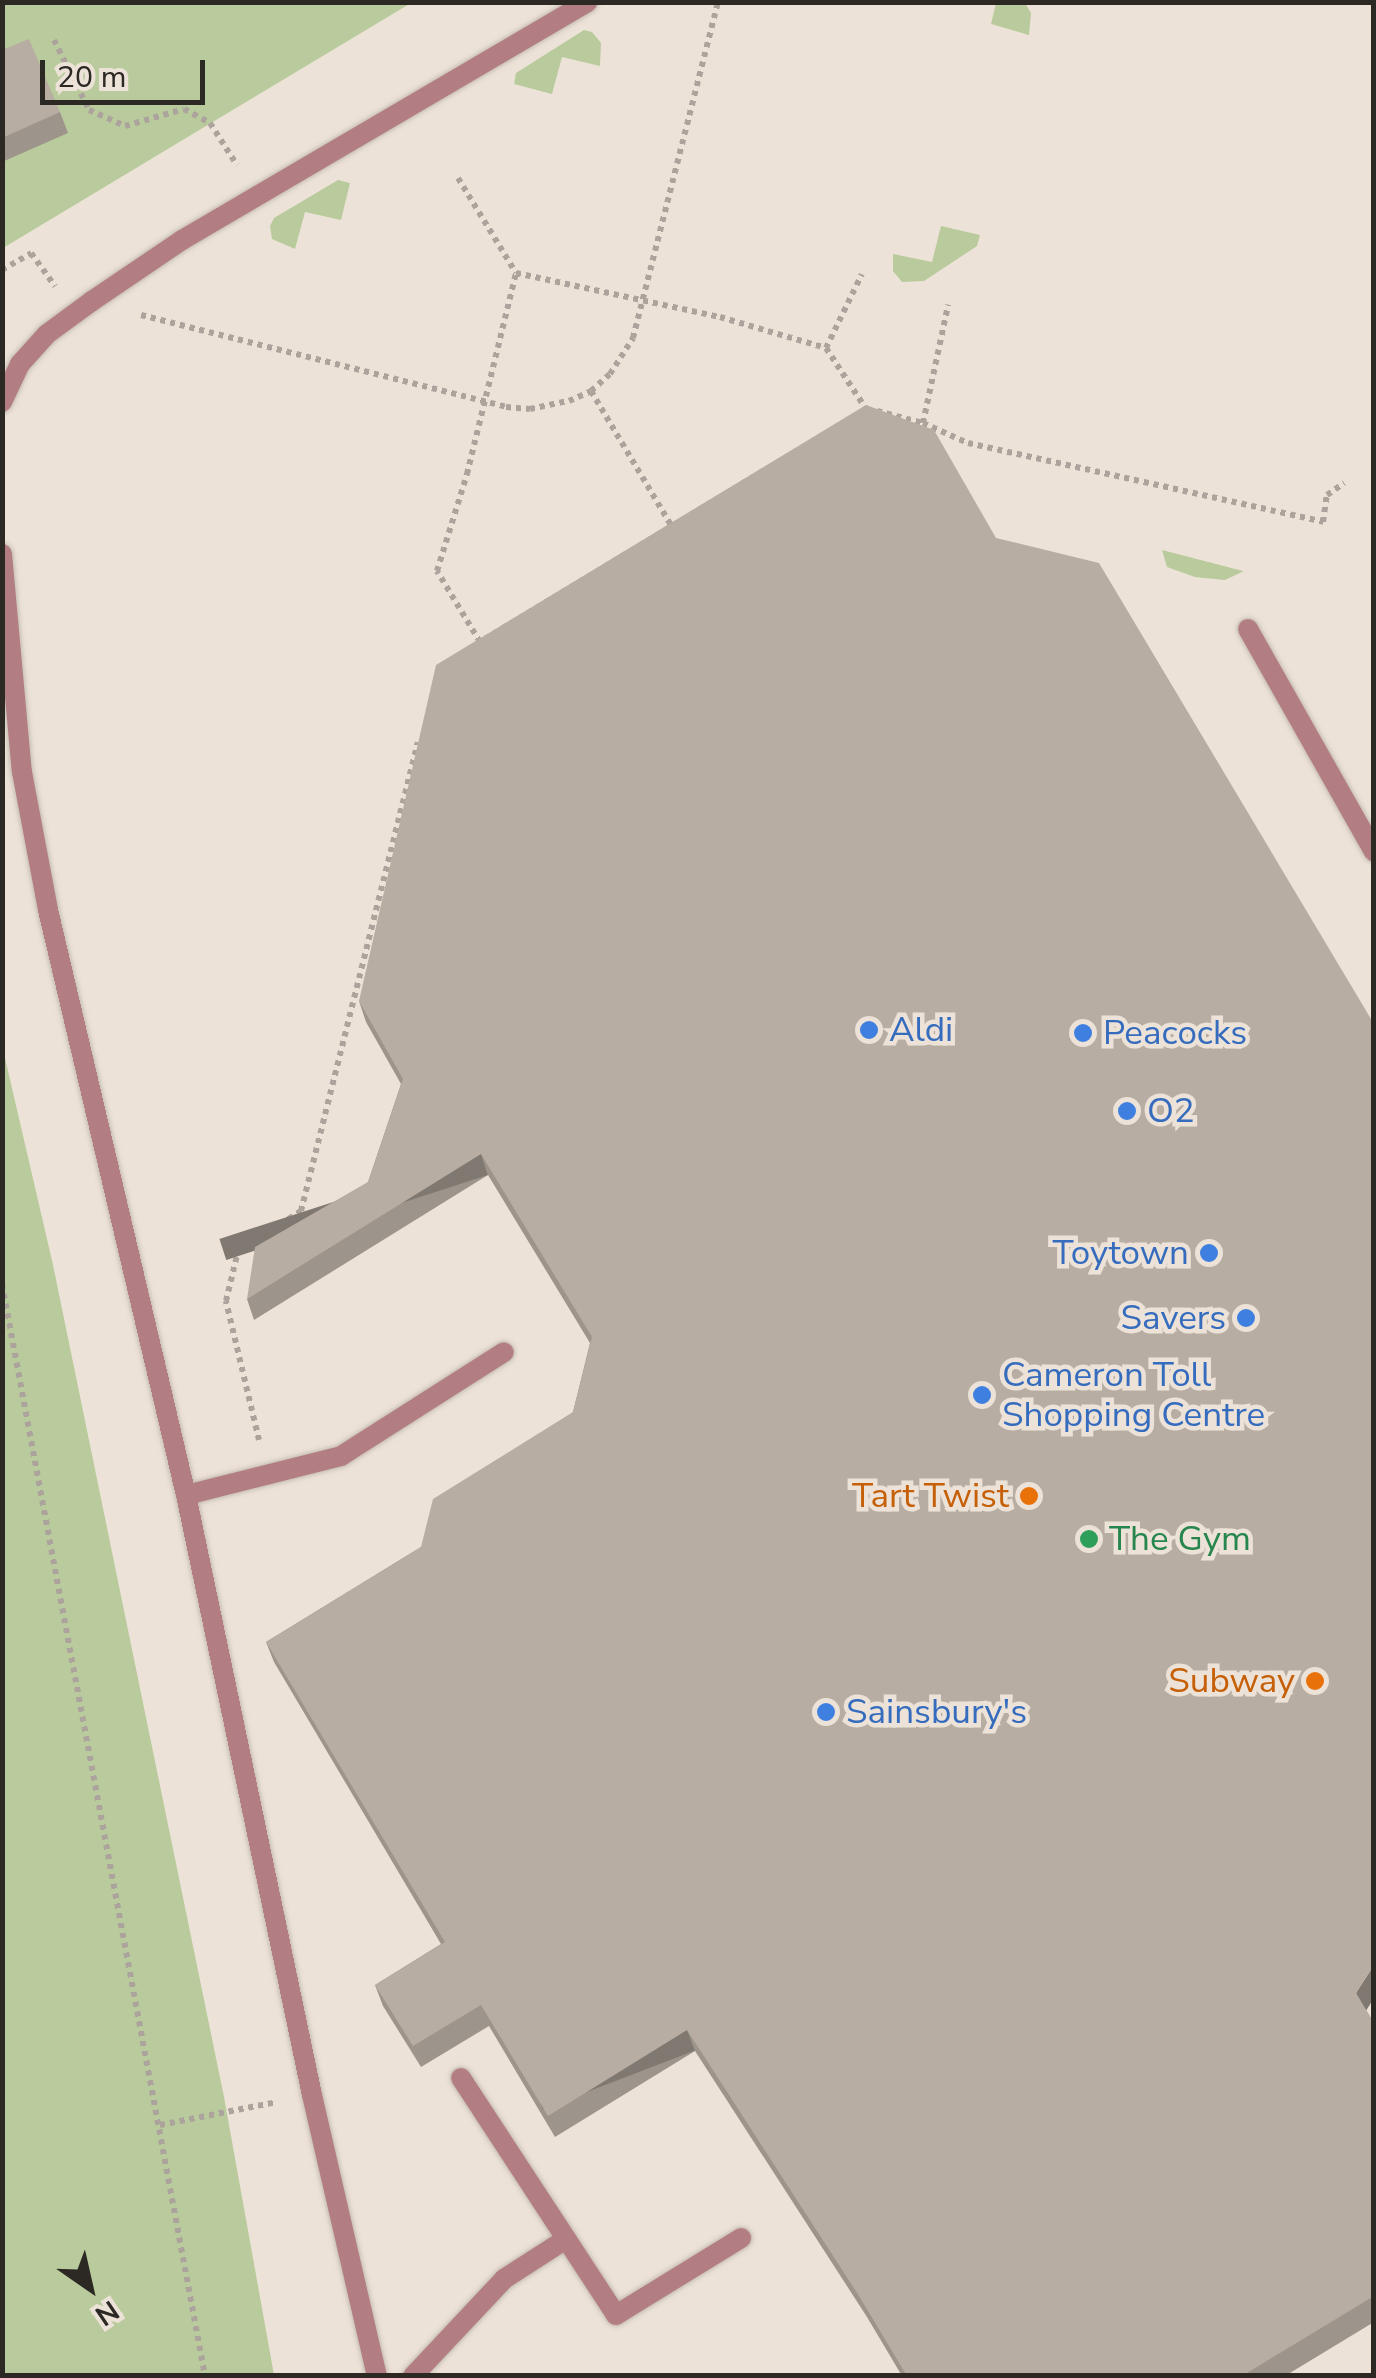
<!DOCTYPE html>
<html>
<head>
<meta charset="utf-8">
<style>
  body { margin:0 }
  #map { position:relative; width:1376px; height:2378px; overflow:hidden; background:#ece2d7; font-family:"Nunito Sans",sans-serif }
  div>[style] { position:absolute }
  .green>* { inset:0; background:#b9cb9c }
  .path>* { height:6px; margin-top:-3px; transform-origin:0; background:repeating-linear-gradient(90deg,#aca49c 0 5px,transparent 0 10px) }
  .roads { filter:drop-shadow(0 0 2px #c6bdb3) drop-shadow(0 0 2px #c6bdb3) }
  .service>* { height:20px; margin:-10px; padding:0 10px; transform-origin:10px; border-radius:10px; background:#b37e83 }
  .wall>* { inset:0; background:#9d958b }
  .shaded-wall>* { inset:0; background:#807971; transform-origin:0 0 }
  .building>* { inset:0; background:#b7ada2 }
  .dots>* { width:28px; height:28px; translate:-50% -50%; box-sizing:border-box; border:5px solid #ece2d7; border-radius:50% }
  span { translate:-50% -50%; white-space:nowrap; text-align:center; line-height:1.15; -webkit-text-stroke:9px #ece2d7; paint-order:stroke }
  .shop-label { font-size:35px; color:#366cbe }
  .left { translate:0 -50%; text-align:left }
  .right { translate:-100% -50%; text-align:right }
  .food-label { font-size:35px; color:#c56008 }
  .leisure-label { font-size:35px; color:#27864d }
  .frame { position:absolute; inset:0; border:5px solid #2c2824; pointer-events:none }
  .north { position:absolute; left:40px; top:2238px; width:100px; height:100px; -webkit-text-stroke:8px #ece2d7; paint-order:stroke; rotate:146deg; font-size:28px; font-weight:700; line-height:40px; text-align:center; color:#2c2824 }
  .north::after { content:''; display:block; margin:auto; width:35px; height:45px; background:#2c2824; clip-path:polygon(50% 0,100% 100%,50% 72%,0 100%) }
  .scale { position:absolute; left:40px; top:60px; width:165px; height:45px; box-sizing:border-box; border:5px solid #2c2824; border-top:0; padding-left:12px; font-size:30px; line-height:35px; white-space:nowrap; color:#2c2824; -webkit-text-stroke:8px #ece2d7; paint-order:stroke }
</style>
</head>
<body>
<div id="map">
  <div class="green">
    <i style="clip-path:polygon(2px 3px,411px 3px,3px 248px)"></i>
    <i style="clip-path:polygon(996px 3px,1025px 3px,1031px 13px,1029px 35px,991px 24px)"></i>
    <i style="clip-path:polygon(584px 30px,592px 32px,601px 43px,600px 66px,562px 57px,552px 94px,514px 84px,516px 73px)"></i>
    <i style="clip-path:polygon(338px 180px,350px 183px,341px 220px,305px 212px,295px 249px,272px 239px,270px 226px,274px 218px)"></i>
    <i style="clip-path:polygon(941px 226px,980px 235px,977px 246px,924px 281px,902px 282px,893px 271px,893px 254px,932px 262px)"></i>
    <i style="clip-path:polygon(1162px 550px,1243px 571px,1244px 571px,1225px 580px,1195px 577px,1167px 567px)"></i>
    <i style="clip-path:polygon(2px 1045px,53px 1265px,224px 2097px,274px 2375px,3px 2375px)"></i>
  </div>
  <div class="path">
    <i style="left:54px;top:40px;width:78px;rotate:63.4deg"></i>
    <i style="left:89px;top:110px;width:39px;rotate:24deg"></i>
    <i style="left:125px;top:126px;width:61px;rotate:-16.1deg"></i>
    <i style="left:184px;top:109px;width:30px;rotate:28deg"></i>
    <i style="left:210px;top:123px;width:50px;rotate:57.3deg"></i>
    <i style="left:458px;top:178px;width:111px;rotate:58.6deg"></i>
    <i style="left:2px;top:270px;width:34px;rotate:-30deg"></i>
    <i style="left:31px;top:253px;width:41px;rotate:54deg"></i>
    <i style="left:516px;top:273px;width:209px;rotate:12.2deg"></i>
    <i style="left:720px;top:317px;width:110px;rotate:16.3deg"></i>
    <i style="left:826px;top:348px;width:73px;rotate:56.7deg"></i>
    <i style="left:866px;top:409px;width:451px;rotate:148.9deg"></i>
    <i style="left:480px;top:642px;width:83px;rotate:-121.2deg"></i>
    <i style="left:437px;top:571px;width:102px;rotate:-72.8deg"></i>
    <i style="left:467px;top:474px;width:207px;rotate:-76.3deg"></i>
    <i style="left:141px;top:315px;width:376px;rotate:14.1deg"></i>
    <i style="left:506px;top:407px;width:24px;rotate:5deg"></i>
    <i style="left:530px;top:409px;width:40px;rotate:-12deg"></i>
    <i style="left:569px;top:401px;width:24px;rotate:-24deg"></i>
    <i style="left:591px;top:391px;width:158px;rotate:59.2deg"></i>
    <i style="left:826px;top:348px;width:82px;rotate:-64.1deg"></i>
    <i style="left:591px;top:391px;width:25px;rotate:-42deg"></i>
    <i style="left:610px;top:374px;width:43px;rotate:-57.4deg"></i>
    <i style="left:633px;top:338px;width:347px;rotate:-75.8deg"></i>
    <i style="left:877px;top:411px;width:48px;rotate:14.6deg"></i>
    <i style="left:923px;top:423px;width:121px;rotate:-78deg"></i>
    <i style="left:923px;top:423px;width:49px;rotate:24deg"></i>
    <i style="left:968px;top:443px;width:364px;rotate:12.5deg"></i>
    <i style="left:1323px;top:522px;width:27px;rotate:-82deg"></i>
    <i style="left:1327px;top:495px;width:21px;rotate:-35deg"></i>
    <i style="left:2px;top:1284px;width:1111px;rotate:79.47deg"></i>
    <i style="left:259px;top:1440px;width:143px;rotate:-103.4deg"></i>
    <i style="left:226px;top:1301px;width:51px;rotate:-76.5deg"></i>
    <i style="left:238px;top:1251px;width:75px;rotate:-32.4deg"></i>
    <i style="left:301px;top:1211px;width:483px;rotate:-76deg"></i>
    <i style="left:160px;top:2125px;width:119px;rotate:-11.1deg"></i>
  </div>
  <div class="roads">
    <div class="service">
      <i style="left:2px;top:402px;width:42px;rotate:-64.7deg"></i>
      <i style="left:20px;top:364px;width:40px;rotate:-48deg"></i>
      <i style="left:47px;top:334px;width:56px;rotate:-36.3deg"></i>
      <i style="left:92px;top:301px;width:109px;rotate:-34.1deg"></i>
      <i style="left:182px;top:240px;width:470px;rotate:-30.4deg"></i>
      <i style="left:2px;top:554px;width:219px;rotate:84.8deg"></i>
      <i style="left:22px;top:772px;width:140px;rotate:79.3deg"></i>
      <i style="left:48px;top:910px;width:601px;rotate:76.73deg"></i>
      <i style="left:186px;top:1495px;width:613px;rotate:78.14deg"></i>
      <i style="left:312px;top:2095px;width:288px;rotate:77deg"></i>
      <i style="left:1248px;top:629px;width:256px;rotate:60.5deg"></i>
      <i style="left:186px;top:1495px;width:160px;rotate:-14.1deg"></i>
      <i style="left:341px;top:1456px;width:193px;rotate:-32.5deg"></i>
      <i style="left:461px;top:2078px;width:283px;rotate:56.8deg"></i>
      <i style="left:616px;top:2315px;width:147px;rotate:-31.6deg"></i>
      <i style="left:413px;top:2376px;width:133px;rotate:-46.8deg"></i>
      <i style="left:504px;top:2279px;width:74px;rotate:-32.8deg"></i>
    </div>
  </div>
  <div class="wall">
    <i style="clip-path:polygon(2px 50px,60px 112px,68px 133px,2px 162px)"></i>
    <i style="clip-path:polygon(359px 1001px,1366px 2010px,1374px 2023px,1374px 2322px,1285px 2376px,902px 2376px,867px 2317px,695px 2051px,555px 2137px,489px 2026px,421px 2067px,383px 2006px,375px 1985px,441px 1944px,274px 1662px,266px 1642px,421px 1547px,573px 1412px,590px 1343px,488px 1175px,254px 1320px,247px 1299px,368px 1182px,401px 1084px,366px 1022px)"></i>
  </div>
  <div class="shaded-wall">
    <i style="left:481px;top:1154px;width:22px;height:275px;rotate:72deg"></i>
    <i style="clip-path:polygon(1374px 1965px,1374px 1998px,1364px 2014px,1356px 1993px)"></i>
    <i style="left:687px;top:2030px;width:22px;height:163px;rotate:69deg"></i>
  </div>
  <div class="building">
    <i style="clip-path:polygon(29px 39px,60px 112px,2px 138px,2px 50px)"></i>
    <i style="clip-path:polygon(866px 405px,934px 430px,996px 538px,1099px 563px,1374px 1024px,1374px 1965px,1356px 1993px,1374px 2023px,1374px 2296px,1242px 2376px,907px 2376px,859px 2296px,687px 2030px,548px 2116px,481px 2005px,413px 2046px,375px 1985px,445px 1942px,266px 1642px,421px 1547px,433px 1499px,573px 1412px,592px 1337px,481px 1154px,247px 1299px,255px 1247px,368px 1182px,403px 1079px,359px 1001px,436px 665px)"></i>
  </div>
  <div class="dots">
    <i style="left:869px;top:1030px;background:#3f7fe0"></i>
    <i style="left:1083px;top:1033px;background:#3f7fe0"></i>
    <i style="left:1127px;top:1111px;background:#3f7fe0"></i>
    <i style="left:1209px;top:1253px;background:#3f7fe0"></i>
    <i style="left:1246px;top:1318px;background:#3f7fe0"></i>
    <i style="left:982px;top:1395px;background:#3f7fe0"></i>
    <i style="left:1029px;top:1496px;background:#e8710a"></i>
    <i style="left:1089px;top:1539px;background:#2e9e5b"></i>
    <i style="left:1315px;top:1681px;background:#e8710a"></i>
    <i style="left:826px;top:1712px;background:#3f7fe0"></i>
  </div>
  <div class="shop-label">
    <span class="left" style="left:889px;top:1030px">Aldi</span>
    <span class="left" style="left:1103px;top:1033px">Peacocks</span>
    <span class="left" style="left:1147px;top:1111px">O2</span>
    <span class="right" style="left:1189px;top:1253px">Toytown</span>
    <span class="right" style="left:1226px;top:1318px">Savers</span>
    <span class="left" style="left:1002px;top:1395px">Cameron Toll<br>Shopping Centre</span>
    <span class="left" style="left:846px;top:1712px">Sainsbury's</span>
  </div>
  <div class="food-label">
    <span class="right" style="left:1009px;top:1496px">Tart Twist</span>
    <span class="right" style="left:1295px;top:1681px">Subway</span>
  </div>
  <div class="leisure-label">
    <span class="left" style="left:1109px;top:1539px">The Gym</span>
  </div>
  <div class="frame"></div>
  <div class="north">N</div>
  <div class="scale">20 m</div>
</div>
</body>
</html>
